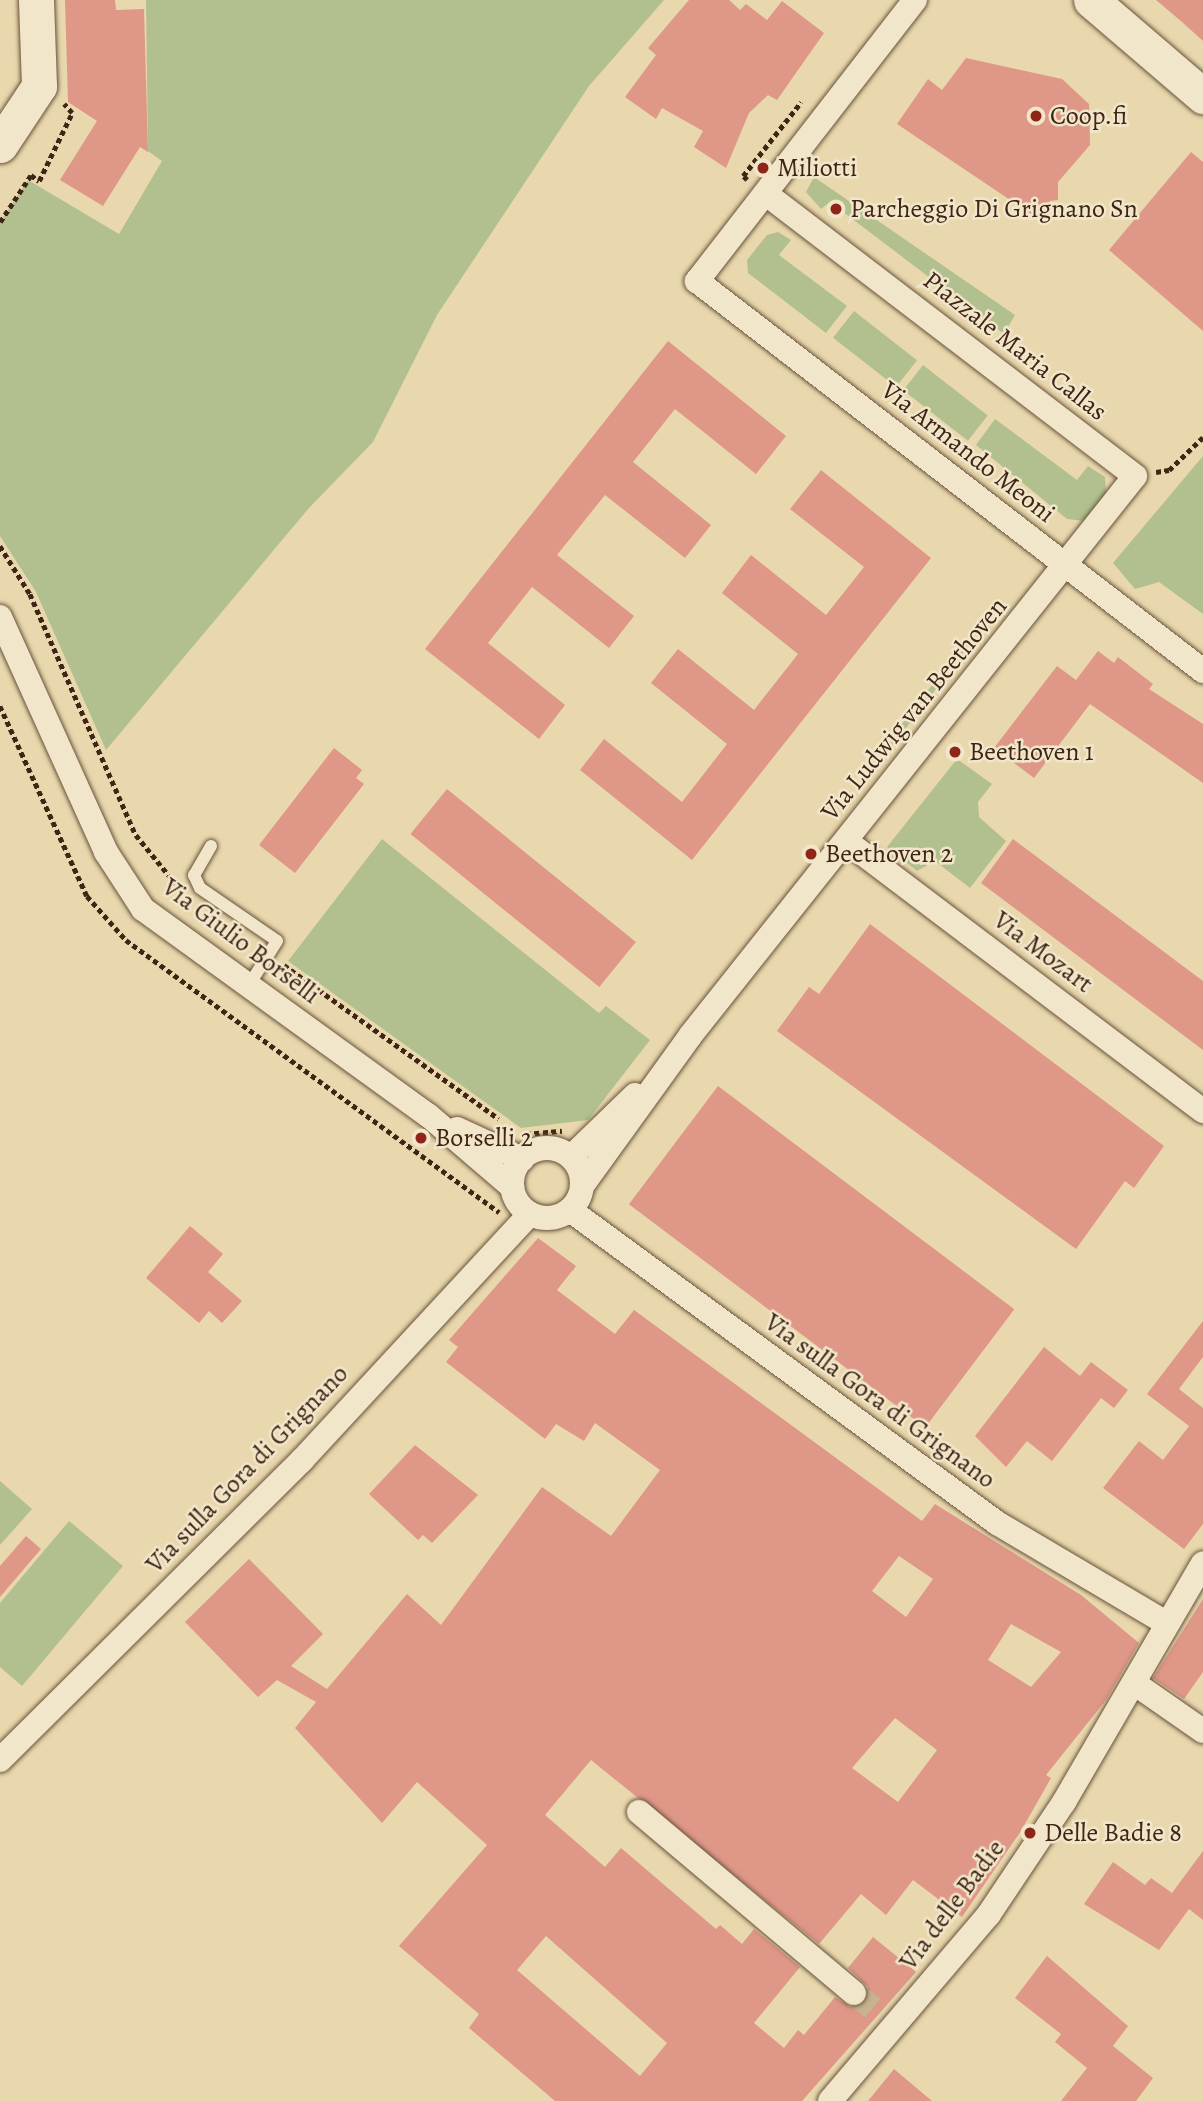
<!DOCTYPE html>
<html>
<head>
<meta charset="utf-8">
<style>
  body { margin:0 }
  #map { position:relative; width:1203px; height:2101px; overflow:hidden; background:#e9d8ad; font-family:Alegreya,serif }
  div>[style] { position:absolute }
  .green>* { inset:0; background:#b1c08e; transform-origin:0 0 }
  .building>* { inset:0; background:#df9788; transform-origin:0 0 }
  .street-tunnel>* { height:24px; margin-top:-12px; transform-origin:0; background:repeating-linear-gradient(90deg,#c7b48f 0 24px,transparent 0 36px) }
  .path>* { height:4.5px; margin-top:-2.25px; transform-origin:0; background:repeating-linear-gradient(90deg,#3e2515 0 5px,transparent 0 8.5px) }
  .roads { filter:drop-shadow(0 0 2px #69523b) drop-shadow(0 0 2px #69523b) }
  .lane>* { height:12px; margin:-6px; padding:0 6px; transform-origin:6px; border-radius:6px; background:#f1e6ca }
  .street>* { height:24px; margin:-12px; padding:0 12px; transform-origin:12px; border-radius:12px; background:#f1e6ca }
  .street>.ring { margin:-12px; padding:0; box-sizing:content-box; background:none; border:24px solid #f1e6ca; border-radius:50% }
  .secondary>* { height:35px; margin:-17.5px; padding:0 17.5px; transform-origin:17.5px; border-radius:17.5px; background:#f1e6ca }
  .dots>* { width:19px; height:19px; translate:-50% -50%; box-sizing:border-box; border:4px solid #f1e6ca; border-radius:50% }
  span { translate:-50% -50%; white-space:nowrap; text-align:center; line-height:1.15; -webkit-text-stroke:5px #f1e6ca; paint-order:stroke }
  .poi-label { font-size:26px; color:#3e2515 }
  .left { translate:0 -50%; text-align:left }
  .street-label { font-size:26px; color:#3e2515 }
</style>
</head>
<body>
<div id="map">
  <div class="green">
    <i style="clip-path:polygon(146px 0,664px 0,589px 86px,437px 315px,373px 442px,309px 508px,106px 750px,36px 592px,0 536px,0 222px,28px 180px,119px 234px,162px 161px,148px 151px)"></i>
    <i style="clip-path:polygon(814px 177px,1015px 315px,1004px 334px,830px 202px,821px 209px,806px 192px)"></i>
    <i style="clip-path:polygon(778px 232px,791px 240px,779px 255px,847px 306px,826px 333px,748px 273px,747px 260px,767px 235px)"></i>
    <i style="left:854px;top:311px;width:80px;height:34px;rotate:38deg"></i>
    <i style="left:923px;top:365px;width:82px;height:32px;rotate:38deg"></i>
    <i style="clip-path:polygon(995px 419px,1077px 480px,1088px 466px,1105px 477px,1106px 493px,1085px 521px,1067px 519px,976px 445px)"></i>
    <i style="clip-path:polygon(1203px 456px,1203px 614px,1159px 582px,1135px 589px,1113px 563px)"></i>
    <i style="clip-path:polygon(970px 636px,976px 637px,886px 754px,887px 743px)"></i>
    <i style="clip-path:polygon(957px 759px,992px 784px,978px 802px,979px 817px,1006px 841px,970px 888px,935px 861px,917px 871px,887px 847px)"></i>
    <i style="clip-path:polygon(382px 839px,599px 1013px,606px 1006px,650px 1040px,588px 1120px,521px 1128px,288px 961px)"></i>
    <i style="clip-path:polygon(0 1481px,32px 1509px,0 1545px)"></i>
    <i style="clip-path:polygon(69px 1521px,123px 1566px,22px 1686px,0 1667px,0 1603px)"></i>
  </div>
  <div class="building">
    <i style="clip-path:polygon(65px 0,115px 0,116px 10px,144px 9px,148px 152px,140px 147px,103px 206px,60px 180px,97px 121px,68px 102px)"></i>
    <i style="clip-path:polygon(689px 0,729px 0,740px 10px,746px 4px,767px 20px,782px 1px,824px 33px,777px 100px,768px 95px,749px 113px,726px 168px,694px 147px,703px 131px,662px 108px,656px 119px,625px 97px,656px 55px,648px 48px)"></i>
    <i style="clip-path:polygon(1156px 0,1203px 0,1203px 41px,1182px 22px)"></i>
    <i style="clip-path:polygon(966px 58px,1062px 79px,1089px 104px,1090px 145px,1058px 182px,1058px 200px,1050px 201px,1037px 218px,897px 124px,928px 79px,942px 90px)"></i>
    <i style="clip-path:polygon(1191px 152px,1203px 162px,1203px 331px,1109px 250px)"></i>
    <i style="clip-path:polygon(668px 341px,786px 436px,756px 474px,675px 409px,633px 462px,711px 525px,685px 558px,605px 495px,557px 555px,634px 616px,609px 648px,532px 587px,488px 643px,565px 705px,539px 739px,425px 649px)"></i>
    <i style="clip-path:polygon(821px 470px,931px 558px,692px 860px,580px 770px,604px 739px,682px 802px,727px 744px,651px 683px,678px 649px,754px 710px,798px 654px,722px 593px,751px 555px,826px 615px,864px 567px,790px 509px)"></i>
    <i style="clip-path:polygon(1098px 651px,1114px 663px,1118px 657px,1153px 684px,1149px 689px,1203px 724px,1203px 783px,1090px 704px,1034px 778px,994px 748px,1057px 666px,1076px 680px)"></i>
    <i style="clip-path:polygon(334px 748px,362px 770px,356px 778px,364px 784px,295px 873px,259px 845px)"></i>
    <i style="left:447px;top:789px;width:243px;height:58px;rotate:39deg"></i>
    <i style="clip-path:polygon(1013px 839px,1203px 981px,1203px 1050px,981px 883px)"></i>
    <i style="clip-path:polygon(870px 924px,1164px 1146px,1134px 1188px,1125px 1181px,1076px 1249px,777px 1031px,809px 987px,819px 994px)"></i>
    <i style="left:718px;top:1086px;width:371px;height:148px;rotate:37deg"></i>
    <i style="clip-path:polygon(190px 1226px,223px 1254px,208px 1272px,242px 1301px,222px 1323px,209px 1311px,199px 1323px,146px 1278px)"></i>
    <i style="clip-path:polygon(evenodd,538px 1238px,576px 1266px,557px 1290px,615px 1334px,634px 1310px,922px 1521px,935px 1504px,1081px 1595px,1139px 1643px,1106px 1700px,1046px 1775px,1051px 1778px,1021px 1831px,962px 1917px,913px 1880px,886px 1915px,861px 1894px,819px 1944px,591px 1760px,545px 1815px,605px 1867px,621px 1848px,716px 1929px,720px 1925px,742px 1944px,754px 1929px,800px 1967px,754px 2023px,784px 2048px,798px 2030px,804px 2035px,835px 1997px,851px 2007px,866px 2002px,868px 1987px,848px 1968px,873px 1937px,916px 1972px,802px 2101px,555px 2101px,469px 2028px,479px 2014px,399px 1946px,487px 1845px,417px 1782px,382px 1823px,295px 1728px,316px 1702px,277px 1680px,258px 1697px,185px 1622px,249px 1559px,323px 1634px,291px 1666px,327px 1689px,407px 1594px,441px 1625px,542px 1487px,611px 1536px,660px 1470px,595px 1423px,584px 1441px,556px 1424px,545px 1439px,446px 1362px,458px 1347px,449px 1340px,538px 1238px,899px 1556px,933px 1579px,906px 1617px,872px 1591px,899px 1556px,538px 1238px,1011px 1624px,1061px 1652px,1031px 1687px,988px 1660px,1011px 1624px,538px 1238px,895px 1718px,937px 1750px,898px 1802px,852px 1768px,895px 1718px,538px 1238px,546px 1936px,667px 2043px,640px 2076px,517px 1970px,546px 1936px)"></i>
    <i style="clip-path:polygon(1203px 1321px,1203px 1357px,1179px 1389px,1203px 1408px,1203px 1524px,1184px 1549px,1103px 1488px,1139px 1441px,1163px 1460px,1189px 1426px,1147px 1394px)"></i>
    <i style="clip-path:polygon(1044px 1347px,1080px 1376px,1091px 1362px,1128px 1390px,1114px 1408px,1101px 1398px,1052px 1461px,1027px 1441px,1006px 1467px,975px 1436px)"></i>
    <i style="clip-path:polygon(415px 1445px,478px 1495px,432px 1543px,423px 1535px,418px 1540px,369px 1494px)"></i>
    <i style="clip-path:polygon(26px 1536px,41px 1549px,0 1597px,0 1566px)"></i>
    <i style="clip-path:polygon(1203px 1599px,1203px 1672px,1184px 1699px,1153px 1678px)"></i>
    <i style="clip-path:polygon(1203px 1851px,1203px 1920px,1189px 1909px,1159px 1950px,1084px 1904px,1113px 1862px,1145px 1885px,1151px 1878px,1172px 1893px)"></i>
    <i style="clip-path:polygon(1047px 1956px,1128px 2026px,1113px 2046px,1153px 2078px,1136px 2101px,1061px 2101px,1087px 2068px,1055px 2042px,1061px 2034px,1015px 1998px)"></i>
    <i style="clip-path:polygon(894px 2069px,932px 2101px,868px 2101px)"></i>
  </div>
  <div class="street-tunnel">
    <i style="left:854px;top:1993px;width:35px;rotate:39deg"></i>
  </div>
  <div class="path">
    <i style="left:747px;top:180px;width:6px;rotate:-135deg"></i>
    <i style="left:743px;top:176px;width:94px;rotate:-51.9deg"></i>
    <i style="left:0;top:222px;width:56px;rotate:-56.6deg"></i>
    <i style="left:31px;top:175px;width:10px;rotate:37deg"></i>
    <i style="left:39px;top:181px;width:76px;rotate:-64.1deg"></i>
    <i style="left:72px;top:113px;width:12px;rotate:-132deg"></i>
    <i style="left:1156px;top:472px;width:13px;rotate:-9deg"></i>
    <i style="left:1169px;top:470px;width:47px;rotate:-44.1deg"></i>
    <i style="left:0;top:546px;width:57px;rotate:58deg"></i>
    <i style="left:30px;top:594px;width:263px;rotate:66.3deg"></i>
    <i style="left:136px;top:835px;width:63px;rotate:50.8deg"></i>
    <i style="left:0;top:706px;width:209px;rotate:65.4deg"></i>
    <i style="left:87px;top:896px;width:59px;rotate:48.4deg"></i>
    <i style="left:126px;top:940px;width:462px;rotate:36.1deg"></i>
    <i style="left:284px;top:965px;width:264px;rotate:35.6deg"></i>
    <i style="left:526px;top:1134px;width:36px;rotate:-5deg"></i>
  </div>
  <div class="roads">
    <div class="lane">
      <i style="left:211px;top:846px;width:34px;rotate:120deg"></i>
      <i style="left:194px;top:875px;width:14px;rotate:65deg"></i>
      <i style="left:200px;top:888px;width:93px;rotate:34.5deg"></i>
      <i style="left:277px;top:941px;width:52px;rotate:122.5deg"></i>
    </div>
    <div class="street">
      <i style="left:915px;top:0;width:356px;rotate:127.8deg"></i>
      <i style="left:697px;top:281px;width:639px;rotate:37.62deg"></i>
      <i style="left:0;top:617px;width:258px;rotate:65.7deg"></i>
      <i style="left:106px;top:852px;width:68px;rotate:57deg"></i>
      <i style="left:143px;top:909px;width:352px;rotate:35.9deg"></i>
      <i style="left:428px;top:1115px;width:111px;rotate:40.6deg"></i>
      <i style="left:846px;top:841px;width:448px;rotate:37.1deg"></i>
      <i style="left:457px;top:1129px;width:72px;rotate:24.8deg"></i>
      <i class="ring" style="left:512px;top:1148px;width:46px;height:46px"></i>
      <i style="left:571px;top:1157px;width:89px;rotate:-44.1deg"></i>
      <i style="left:582px;top:1186px;width:185px;rotate:-54.2deg"></i>
      <i style="left:690px;top:1036px;width:715px;rotate:-51.53deg"></i>
      <i style="left:1135px;top:476px;width:463px;rotate:-142.6deg"></i>
      <i style="left:570px;top:1210px;width:529px;rotate:36.24deg"></i>
      <i style="left:997px;top:1523px;width:196px;rotate:30.6deg"></i>
      <i style="left:1134px;top:1683px;width:84px;rotate:34.8deg"></i>
      <i style="left:0;top:1760px;width:426px;rotate:-44.8deg"></i>
      <i style="left:302px;top:1460px;width:335px;rotate:-47.2deg"></i>
      <i style="left:639px;top:1812px;width:281px;rotate:40.1deg"></i>
      <i style="left:830px;top:2101px;width:245px;rotate:-49.6deg"></i>
      <i style="left:989px;top:1914px;width:135px;rotate:-56.2deg"></i>
      <i style="left:1064px;top:1802px;width:276px;rotate:-59.8deg"></i>
    </div>
    <div class="secondary">
      <i style="left:1091px;top:0;width:148px;rotate:40.6deg"></i>
      <i style="left:0;top:145px;width:71px;rotate:-56.5deg"></i>
      <i style="left:39px;top:86px;width:86px;rotate:-92deg"></i>
    </div>
  </div>
  <div class="dots">
    <i style="left:1036px;top:116px;background:#8f2418"></i>
    <i style="left:763px;top:168px;background:#8f2418"></i>
    <i style="left:836px;top:209px;background:#8f2418"></i>
    <i style="left:955px;top:752px;background:#8f2418"></i>
    <i style="left:811px;top:854px;background:#8f2418"></i>
    <i style="left:421px;top:1138px;background:#8f2418"></i>
    <i style="left:1030px;top:1833px;background:#8f2418"></i>
  </div>
  <div class="poi-label">
    <span class="left" style="left:1050px;top:116px">Coop.fi</span>
    <span class="left" style="left:777px;top:168px">Miliotti</span>
    <span class="left" style="left:850px;top:209px">Parcheggio Di Grignano Sn</span>
    <span class="left" style="left:969px;top:752px">Beethoven 1</span>
    <span class="left" style="left:825px;top:854px">Beethoven 2</span>
    <span class="left" style="left:435px;top:1138px">Borselli 2</span>
    <span class="left" style="left:1044px;top:1833px">Delle Badie 8</span>
  </div>
  <div class="street-label">
    <span style="left:1015px;top:346px;rotate:38deg">Piazzale Maria Callas</span>
    <span style="left:968px;top:452px;rotate:38deg">Via Armando Meoni</span>
    <span style="left:914px;top:709px;rotate:-51deg">Via Ludwig van Beethoven</span>
    <span style="left:241px;top:941px;rotate:37deg">Via Giulio Borselli</span>
    <span style="left:1043px;top:952px;rotate:37deg">Via Mozart</span>
    <span style="left:880px;top:1401px;rotate:36deg">Via sulla Gora di Grignano</span>
    <span style="left:247px;top:1469px;rotate:-46deg">Via sulla Gora di Grignano</span>
    <span style="left:952px;top:1905px;rotate:-53deg">Via delle Badie</span>
  </div>
</div>
</body>
</html>
